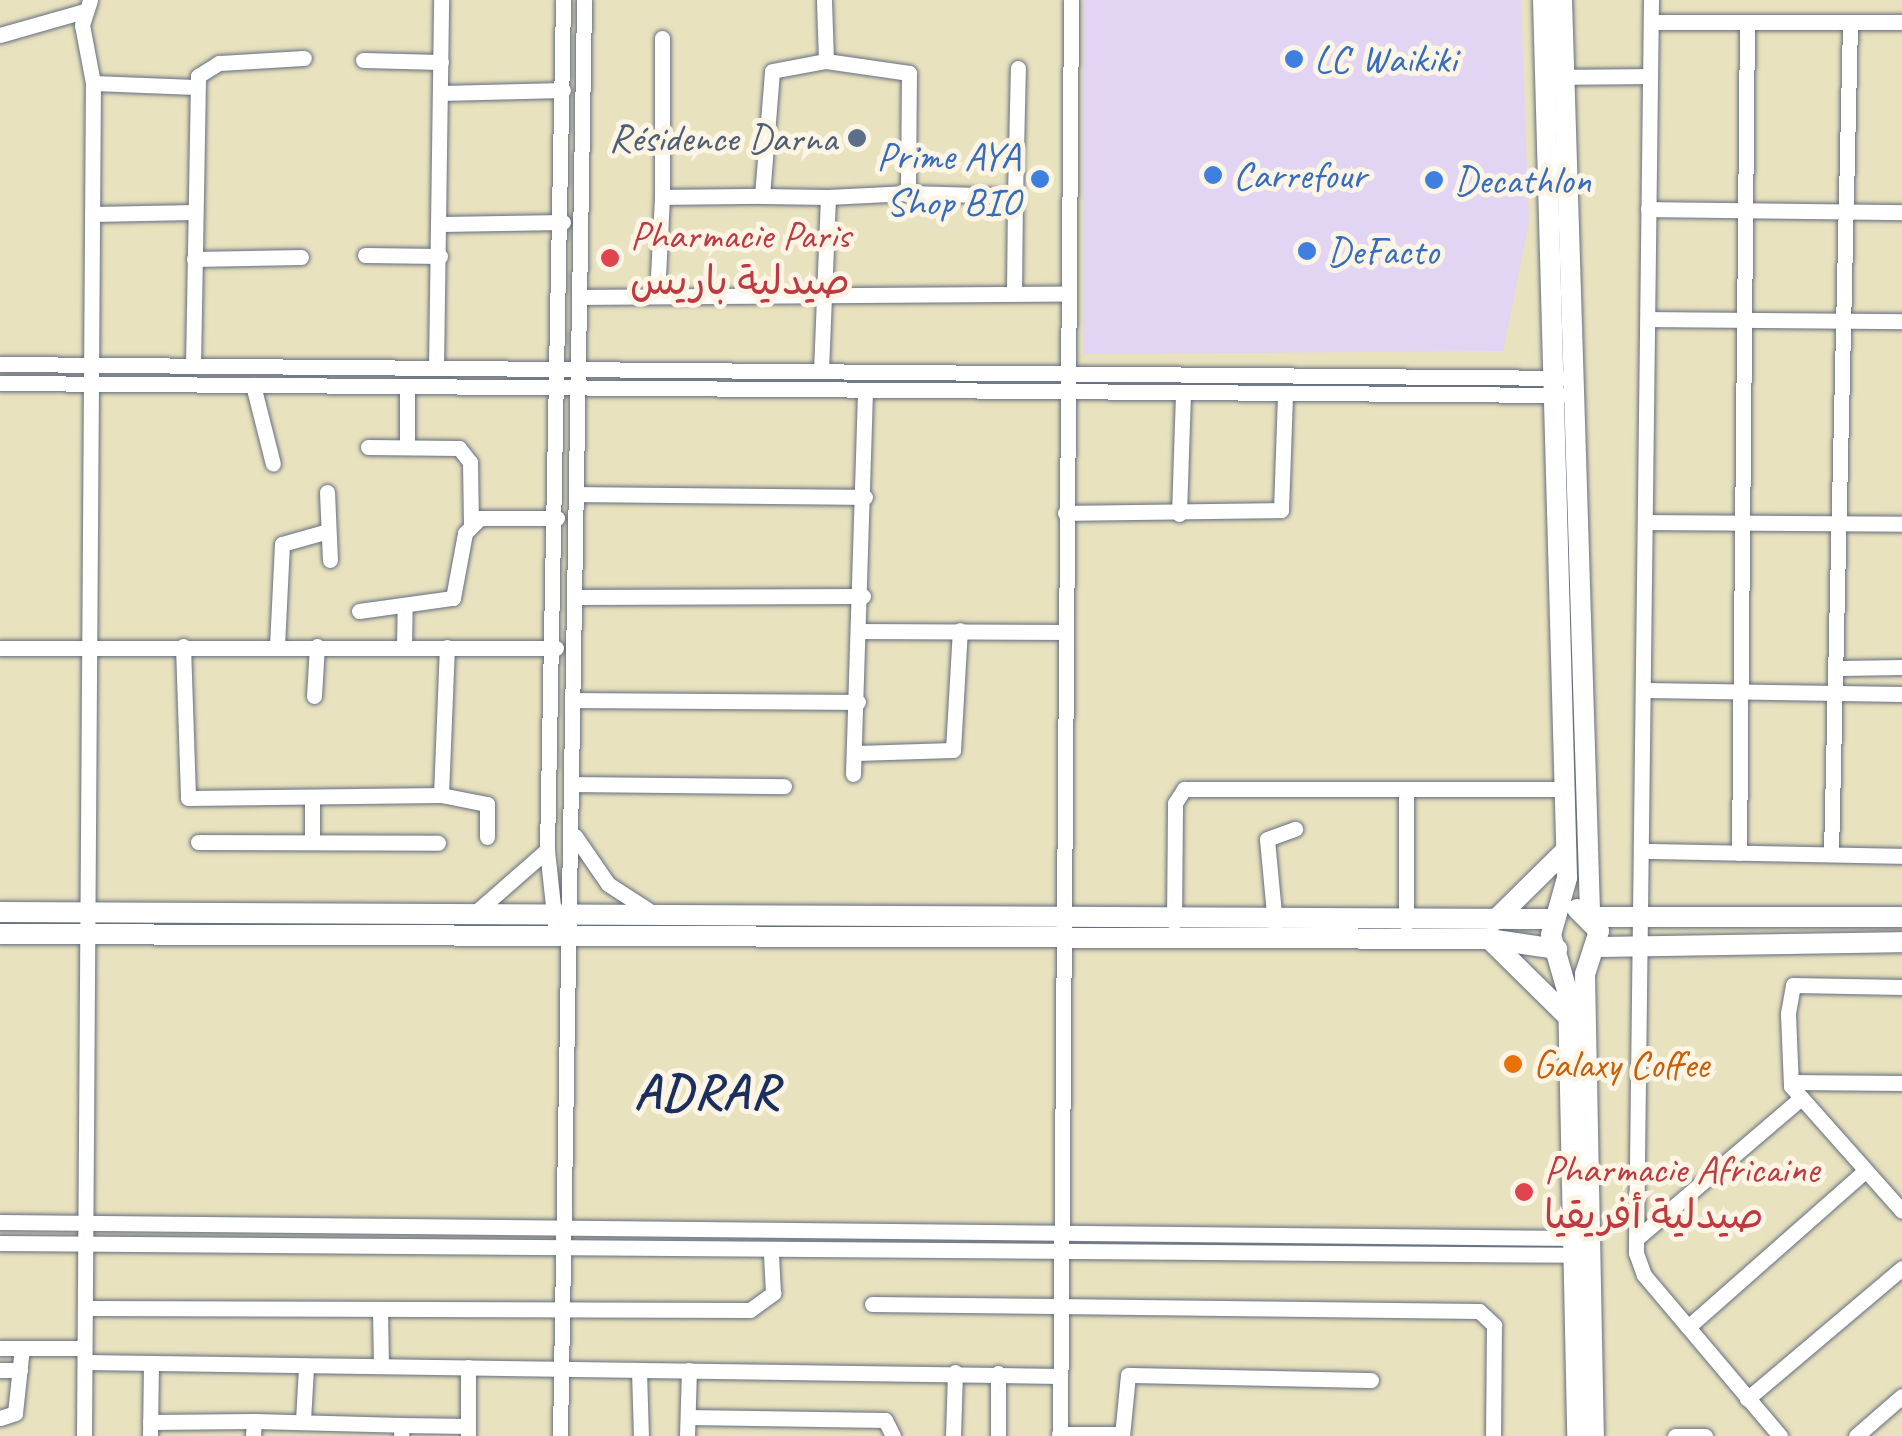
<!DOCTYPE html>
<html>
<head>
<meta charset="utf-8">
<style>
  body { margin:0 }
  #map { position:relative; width:1902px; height:1436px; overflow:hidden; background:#e9e2be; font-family:Caveat,"Playpen Sans Arabic",sans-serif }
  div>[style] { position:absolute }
  .built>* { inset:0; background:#e2d4f3 }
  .roads { filter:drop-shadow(0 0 2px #636e80) drop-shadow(0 0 2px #636e80) }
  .street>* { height:15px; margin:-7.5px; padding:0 7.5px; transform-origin:7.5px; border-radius:7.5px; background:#fff }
  .secondary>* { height:20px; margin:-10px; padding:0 10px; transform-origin:10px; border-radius:10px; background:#fff }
  .dots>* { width:28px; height:28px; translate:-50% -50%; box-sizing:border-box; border:5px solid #fcf5e5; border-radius:50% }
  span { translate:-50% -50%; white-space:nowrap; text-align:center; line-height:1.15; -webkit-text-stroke:10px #fcf5e5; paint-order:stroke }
  .shop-label { font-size:40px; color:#366cbe }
  .left { translate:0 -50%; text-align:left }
  .right { translate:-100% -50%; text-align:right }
  .service-label { font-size:40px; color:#4e5e75 }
  .health-label { font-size:40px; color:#be3a42 }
  .food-label { font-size:40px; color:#c56008 }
  .district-label { font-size:50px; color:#1b2f5e; font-weight:700; letter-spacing:2.5px }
</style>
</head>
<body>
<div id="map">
  <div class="built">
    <i style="clip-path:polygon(1083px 0,1521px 0,1529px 222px,1503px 351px,1083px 354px)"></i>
  </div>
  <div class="roads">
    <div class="street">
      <i style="left:1651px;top:0;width:1253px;rotate:90.69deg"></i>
      <i style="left:1636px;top:1253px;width:23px;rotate:70deg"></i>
      <i style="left:1644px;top:1275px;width:211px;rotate:49.8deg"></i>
      <i style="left:1651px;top:22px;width:251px"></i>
      <i style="left:0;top:35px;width:87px;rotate:-15.9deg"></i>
      <i style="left:363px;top:60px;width:78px;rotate:1.5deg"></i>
      <i style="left:826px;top:61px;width:84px;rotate:8.2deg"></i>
      <i style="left:909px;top:73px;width:120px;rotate:90.5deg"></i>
      <i style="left:908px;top:193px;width:80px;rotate:177.1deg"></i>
      <i style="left:1554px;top:77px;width:96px;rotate:-0.6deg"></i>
      <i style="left:93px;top:83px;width:102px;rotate:2.2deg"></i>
      <i style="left:441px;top:93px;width:122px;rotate:-1.4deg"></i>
      <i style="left:908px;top:193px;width:107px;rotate:1.6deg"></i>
      <i style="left:1015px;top:196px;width:95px;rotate:90.6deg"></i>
      <i style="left:1015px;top:196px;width:128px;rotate:-88.7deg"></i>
      <i style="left:662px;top:197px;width:159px;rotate:-90deg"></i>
      <i style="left:1648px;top:209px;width:254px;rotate:0.7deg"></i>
      <i style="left:92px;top:214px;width:103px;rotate:-1.1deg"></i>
      <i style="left:441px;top:224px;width:122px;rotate:-0.9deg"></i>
      <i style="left:365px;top:255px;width:75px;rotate:0.8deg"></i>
      <i style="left:194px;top:259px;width:107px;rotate:-1.1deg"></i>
      <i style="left:657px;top:296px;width:99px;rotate:-87.1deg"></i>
      <i style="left:662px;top:197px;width:100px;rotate:-0.6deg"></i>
      <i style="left:581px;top:297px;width:486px;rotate:-0.4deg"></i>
      <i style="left:1648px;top:319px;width:254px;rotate:0.5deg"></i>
      <i style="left:0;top:364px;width:1561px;rotate:0.51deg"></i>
      <i style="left:193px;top:366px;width:290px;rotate:-89deg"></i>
      <i style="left:198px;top:76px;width:25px;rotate:-32deg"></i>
      <i style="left:219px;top:63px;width:85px;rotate:-3.4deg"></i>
      <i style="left:436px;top:368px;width:368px;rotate:-89.2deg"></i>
      <i style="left:821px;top:371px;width:174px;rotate:-87.7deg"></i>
      <i style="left:828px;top:197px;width:66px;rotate:-179.1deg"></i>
      <i style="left:762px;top:196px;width:125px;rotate:-85.4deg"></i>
      <i style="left:772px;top:71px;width:55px;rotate:-10.5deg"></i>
      <i style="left:826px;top:61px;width:61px;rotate:-91.9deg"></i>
      <i style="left:0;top:383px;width:1560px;rotate:0.44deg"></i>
      <i style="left:253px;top:385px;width:81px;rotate:75.8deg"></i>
      <i style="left:368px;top:447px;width:91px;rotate:0.6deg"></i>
      <i style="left:459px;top:448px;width:18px;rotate:52deg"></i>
      <i style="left:470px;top:462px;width:61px;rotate:89.1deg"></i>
      <i style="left:407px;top:447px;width:61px;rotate:-90deg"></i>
      <i style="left:327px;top:492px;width:68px;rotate:87.5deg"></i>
      <i style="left:577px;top:494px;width:288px;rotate:0.6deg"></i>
      <i style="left:1065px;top:513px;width:216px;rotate:-0.8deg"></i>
      <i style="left:1281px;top:510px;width:117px;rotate:-88deg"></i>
      <i style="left:1179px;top:514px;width:122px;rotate:-88.1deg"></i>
      <i style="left:1647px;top:522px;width:255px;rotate:0.4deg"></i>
      <i style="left:576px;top:597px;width:287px;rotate:-0.2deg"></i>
      <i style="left:359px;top:611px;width:95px;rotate:-7.9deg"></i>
      <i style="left:453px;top:598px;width:66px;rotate:-79.5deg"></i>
      <i style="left:465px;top:533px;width:21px;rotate:-45deg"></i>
      <i style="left:480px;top:518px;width:77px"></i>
      <i style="left:862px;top:631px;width:203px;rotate:0.3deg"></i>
      <i style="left:183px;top:646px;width:152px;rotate:88.1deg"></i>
      <i style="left:188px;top:798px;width:253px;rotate:-0.7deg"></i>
      <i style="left:441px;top:795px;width:47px;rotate:11.1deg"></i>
      <i style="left:487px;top:804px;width:33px;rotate:90deg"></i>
      <i style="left:277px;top:646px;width:102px;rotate:-87.2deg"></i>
      <i style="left:282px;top:544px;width:48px;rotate:-15.8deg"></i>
      <i style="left:404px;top:647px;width:39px;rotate:-89deg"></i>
      <i style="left:0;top:648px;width:556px"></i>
      <i style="left:1841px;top:668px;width:61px;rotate:-0.9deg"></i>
      <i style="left:1645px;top:690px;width:257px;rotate:0.9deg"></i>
      <i style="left:314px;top:696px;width:50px;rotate:-86.6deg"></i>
      <i style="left:574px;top:700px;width:284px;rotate:0.4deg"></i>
      <i style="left:856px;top:753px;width:97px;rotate:-1.8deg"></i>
      <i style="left:953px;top:750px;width:120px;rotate:-86.7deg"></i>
      <i style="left:853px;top:774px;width:383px;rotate:-88.2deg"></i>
      <i style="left:576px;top:784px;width:208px;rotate:0.6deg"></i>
      <i style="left:1406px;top:791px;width:132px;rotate:90deg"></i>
      <i style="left:441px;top:795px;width:148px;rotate:-87.7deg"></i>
      <i style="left:575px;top:836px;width:58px;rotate:55.5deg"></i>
      <i style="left:608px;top:884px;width:48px;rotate:33deg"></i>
      <i style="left:312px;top:840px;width:43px;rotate:-90deg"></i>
      <i style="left:198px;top:842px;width:240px;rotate:0.2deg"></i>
      <i style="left:1646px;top:851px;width:256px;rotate:1.1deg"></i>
      <i style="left:1739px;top:853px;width:829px;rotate:-89.45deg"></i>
      <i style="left:1831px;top:854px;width:831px;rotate:-88.69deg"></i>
      <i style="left:475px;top:913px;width:96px;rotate:-41.2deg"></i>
      <i style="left:1174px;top:922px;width:119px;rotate:-89.5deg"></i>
      <i style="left:1175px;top:803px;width:17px;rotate:-57deg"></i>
      <i style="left:1184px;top:789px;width:377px"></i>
      <i style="left:555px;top:924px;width:74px;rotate:-96.2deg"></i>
      <i style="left:547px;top:850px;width:850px;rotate:-88.92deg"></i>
      <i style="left:1275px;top:924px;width:85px;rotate:-95.4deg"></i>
      <i style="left:1267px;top:839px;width:30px;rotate:-20deg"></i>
      <i style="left:1902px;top:987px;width:109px;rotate:-178.9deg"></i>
      <i style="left:1793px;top:985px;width:29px;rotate:100deg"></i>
      <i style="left:1788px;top:1014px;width:72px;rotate:87.6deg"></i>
      <i style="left:1791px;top:1086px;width:167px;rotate:48.4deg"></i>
      <i style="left:1791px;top:1082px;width:111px;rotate:0.5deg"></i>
      <i style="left:0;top:1222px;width:1579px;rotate:0.58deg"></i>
      <i style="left:1636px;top:1239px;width:217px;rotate:-40.5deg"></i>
      <i style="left:0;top:1243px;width:1581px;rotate:0.43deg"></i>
      <i style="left:872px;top:1304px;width:607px;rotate:0.66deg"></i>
      <i style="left:1479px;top:1311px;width:21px;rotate:43deg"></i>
      <i style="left:1494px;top:1325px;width:111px;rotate:90.5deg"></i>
      <i style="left:85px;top:1308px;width:665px;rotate:0.17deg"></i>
      <i style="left:750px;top:1310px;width:29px;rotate:-36deg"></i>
      <i style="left:773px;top:1293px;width:39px;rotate:-93deg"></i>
      <i style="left:380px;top:1310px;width:56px;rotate:89deg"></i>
      <i style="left:1688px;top:1327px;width:236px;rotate:-41.4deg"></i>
      <i style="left:0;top:1348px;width:84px"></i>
      <i style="left:85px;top:1362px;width:975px;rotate:0.82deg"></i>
      <i style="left:468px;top:1367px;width:69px;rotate:90deg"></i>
      <i style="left:0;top:1370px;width:20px"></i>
      <i style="left:639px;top:1370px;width:66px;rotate:88.3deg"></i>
      <i style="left:1747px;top:1399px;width:203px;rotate:-40.2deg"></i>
      <i style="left:688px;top:1417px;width:197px;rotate:0.9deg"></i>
      <i style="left:885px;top:1420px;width:18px;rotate:63deg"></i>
      <i style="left:0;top:1418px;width:16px;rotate:-18deg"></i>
      <i style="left:15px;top:1413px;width:65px;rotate:-83.9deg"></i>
      <i style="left:303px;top:1420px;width:52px;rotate:-86.7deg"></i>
      <i style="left:254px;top:1421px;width:148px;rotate:1.5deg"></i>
      <i style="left:402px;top:1425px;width:11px;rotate:95deg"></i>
      <i style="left:150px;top:1422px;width:104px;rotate:-0.6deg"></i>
      <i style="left:254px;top:1421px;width:15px;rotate:94deg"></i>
      <i style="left:402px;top:1425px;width:66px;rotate:0.9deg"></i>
      <i style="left:1059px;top:1434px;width:63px"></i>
      <i style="left:84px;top:1436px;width:1353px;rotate:-89.62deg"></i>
      <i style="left:93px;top:83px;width:59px;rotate:-100.7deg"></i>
      <i style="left:82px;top:25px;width:26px;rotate:-72deg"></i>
      <i style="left:150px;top:1436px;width:71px;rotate:-89.2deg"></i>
      <i style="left:560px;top:1436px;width:1436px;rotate:-89.04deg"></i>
      <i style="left:687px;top:1436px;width:66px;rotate:-88.3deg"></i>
      <i style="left:953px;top:1436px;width:64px;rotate:-88.2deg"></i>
      <i style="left:998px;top:1436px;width:63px;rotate:-90deg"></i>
      <i style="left:1060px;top:1436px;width:1436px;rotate:-89.56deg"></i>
      <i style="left:1122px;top:1436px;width:61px;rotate:-84.4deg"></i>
      <i style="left:1128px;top:1375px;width:243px;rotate:1.2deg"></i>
      <i style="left:1675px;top:1436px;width:30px"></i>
      <i style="left:1856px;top:1436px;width:61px;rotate:-41deg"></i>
    </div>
    <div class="secondary">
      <i style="left:1543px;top:0;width:878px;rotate:88.43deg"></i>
      <i style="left:1567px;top:878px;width:59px;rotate:105.7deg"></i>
      <i style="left:1551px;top:935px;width:61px;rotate:73.9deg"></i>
      <i style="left:1568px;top:994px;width:442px;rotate:88.8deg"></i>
      <i style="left:1562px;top:0;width:913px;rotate:88.24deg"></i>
      <i style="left:1577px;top:909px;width:31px;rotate:45deg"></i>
      <i style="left:1599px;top:931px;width:45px;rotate:108deg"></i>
      <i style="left:1585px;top:974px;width:462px;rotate:88.9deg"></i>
      <i style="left:0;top:912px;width:1555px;rotate:0.26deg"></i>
      <i style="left:1593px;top:917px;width:309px"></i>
      <i style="left:1494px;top:921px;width:101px;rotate:-44.6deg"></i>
      <i style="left:0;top:934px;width:1489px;rotate:0.19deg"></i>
      <i style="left:1489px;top:939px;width:69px;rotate:8.4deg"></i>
      <i style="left:1489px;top:939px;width:111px;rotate:44.6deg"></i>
      <i style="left:1595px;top:947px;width:307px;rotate:-0.9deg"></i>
    </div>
  </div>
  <div class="dots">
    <i style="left:1294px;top:59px;background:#3f7fe0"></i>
    <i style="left:857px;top:138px;background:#5c6f8a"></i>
    <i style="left:1213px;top:175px;background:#3f7fe0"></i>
    <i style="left:1040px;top:179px;background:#3f7fe0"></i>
    <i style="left:1434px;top:180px;background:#3f7fe0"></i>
    <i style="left:1307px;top:251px;background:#3f7fe0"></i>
    <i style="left:610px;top:258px;background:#e0444e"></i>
    <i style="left:1513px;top:1064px;background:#e8710a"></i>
    <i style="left:1524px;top:1192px;background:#e0444e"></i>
  </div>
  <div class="shop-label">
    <span class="left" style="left:1314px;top:59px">LC Waikiki</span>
    <span class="right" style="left:1020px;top:179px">Prime AYA<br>Shop BIO</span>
    <span class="left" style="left:1233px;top:175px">Carrefour</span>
    <span class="left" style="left:1454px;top:180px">Decathlon</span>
    <span class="left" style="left:1327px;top:251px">DeFacto</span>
  </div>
  <div class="service-label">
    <span class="right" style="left:837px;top:138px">Résidence Darna</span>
  </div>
  <div class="health-label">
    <span class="left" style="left:630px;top:258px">Pharmacie Paris<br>صيدلية باريس</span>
    <span class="left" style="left:1544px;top:1192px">Pharmacie Africaine<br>صيدلية أفريقيا</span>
  </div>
  <div class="food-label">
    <span class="left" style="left:1533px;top:1064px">Galaxy Coffee</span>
  </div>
  <div class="district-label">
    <span style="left:707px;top:1092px">ADRAR</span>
  </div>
</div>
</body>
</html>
